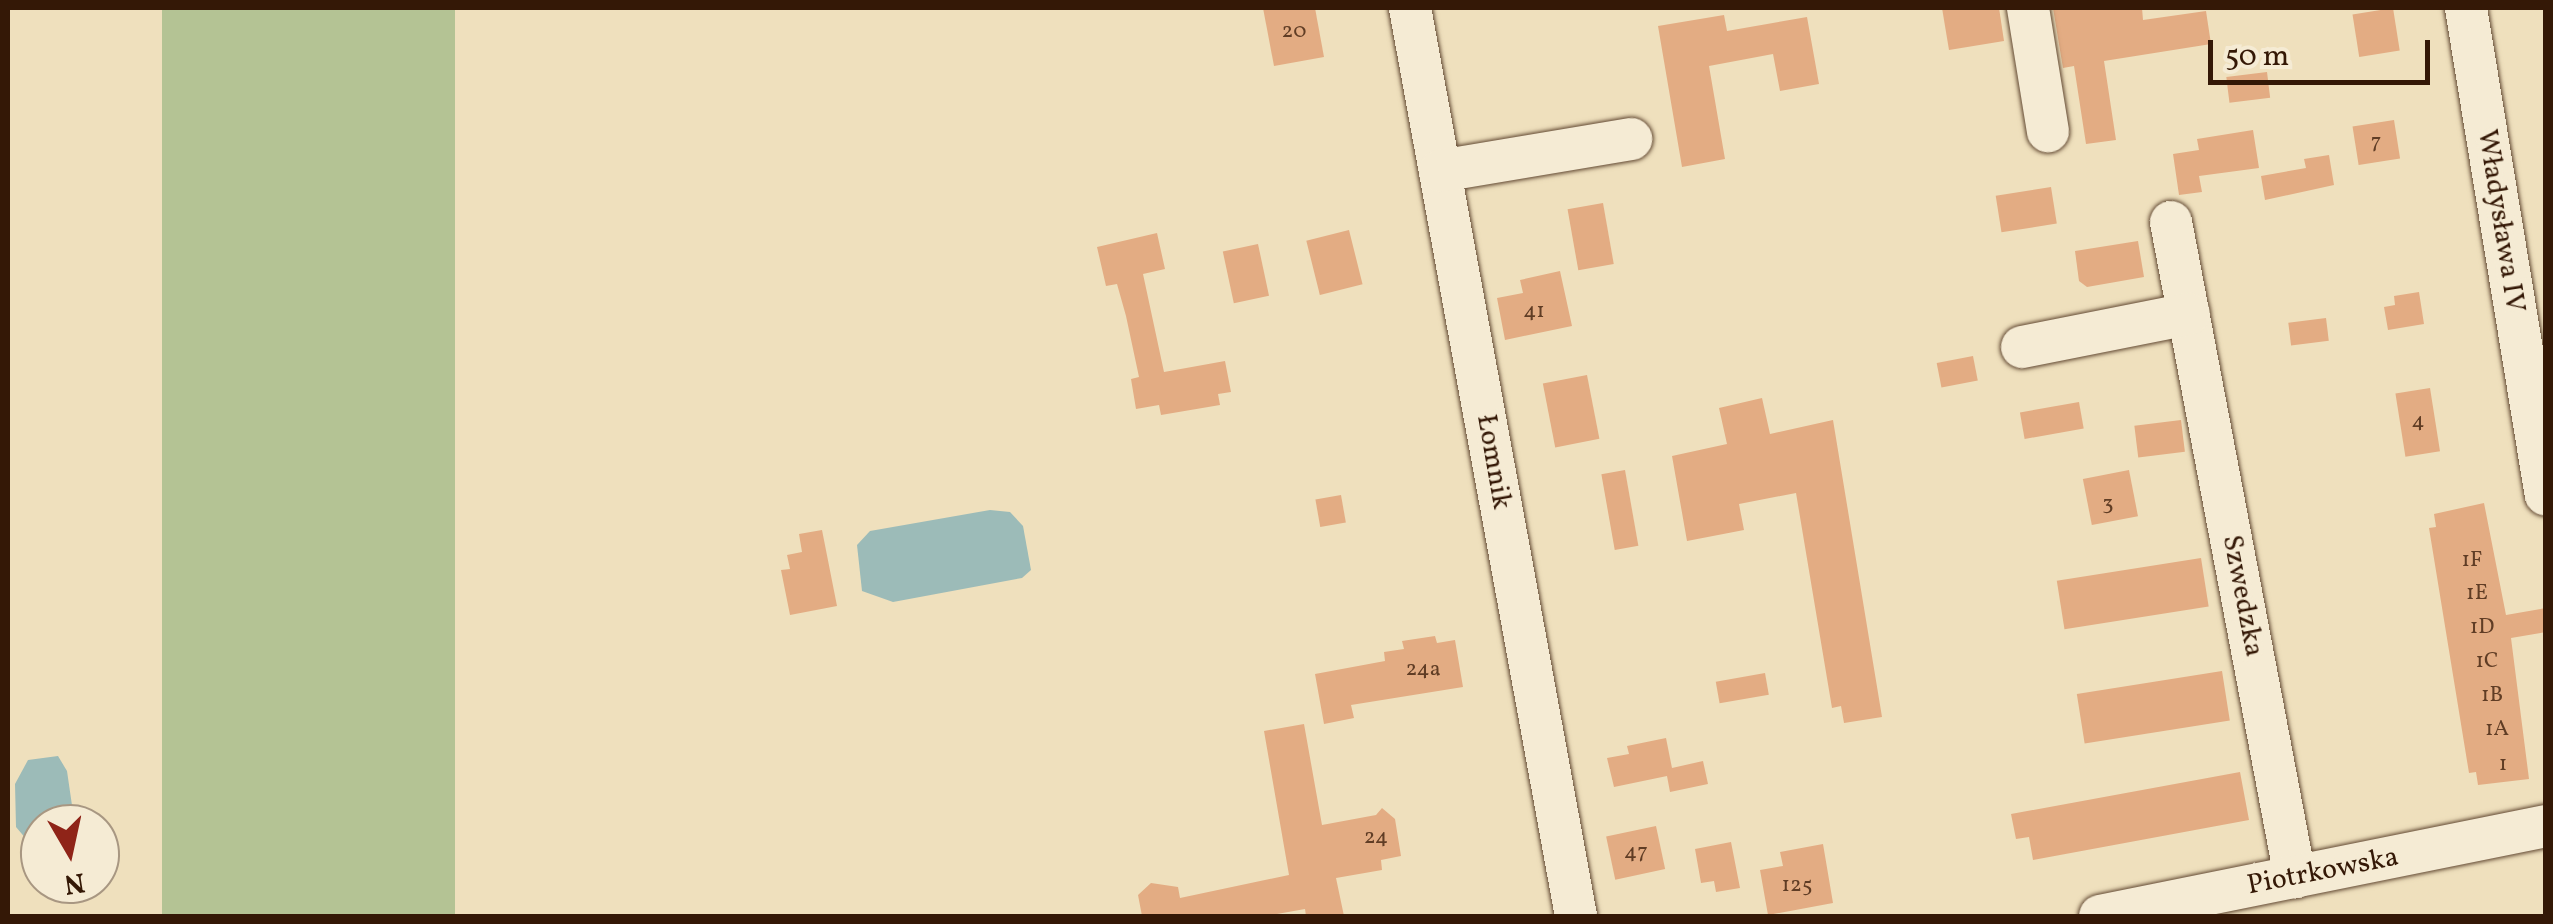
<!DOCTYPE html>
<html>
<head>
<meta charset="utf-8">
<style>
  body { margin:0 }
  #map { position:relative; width:2553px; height:924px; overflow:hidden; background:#efe0bd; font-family:Vollkorn,serif }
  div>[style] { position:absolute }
  .green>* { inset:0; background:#b4c394; transform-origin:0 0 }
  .water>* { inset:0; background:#9cbbb8 }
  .building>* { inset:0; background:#e3ac83; transform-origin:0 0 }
  .roads { filter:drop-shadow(0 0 2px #634a34) drop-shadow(0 0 2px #634a34) }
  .minor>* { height:42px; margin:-21px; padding:0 21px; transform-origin:21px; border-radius:21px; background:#f5ebd4 }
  span { translate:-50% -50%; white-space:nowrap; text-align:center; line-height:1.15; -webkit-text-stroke:10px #f5ebd4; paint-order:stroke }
  .number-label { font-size:22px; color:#603d25 }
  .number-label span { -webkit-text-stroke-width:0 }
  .street-label { font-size:28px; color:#341806 }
  .frame { position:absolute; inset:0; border:10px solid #341806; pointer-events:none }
  .north { position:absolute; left:20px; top:804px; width:100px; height:100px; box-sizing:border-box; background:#f5ebd4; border:2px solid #a89782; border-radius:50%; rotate:171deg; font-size:28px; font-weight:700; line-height:40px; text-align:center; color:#341806 }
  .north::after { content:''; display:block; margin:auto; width:35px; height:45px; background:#8f2418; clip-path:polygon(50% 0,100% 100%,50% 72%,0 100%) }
  .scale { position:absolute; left:2208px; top:40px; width:222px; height:45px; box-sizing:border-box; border:5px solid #341806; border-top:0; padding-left:12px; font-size:30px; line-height:35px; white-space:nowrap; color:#341806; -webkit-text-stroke:8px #f5ebd4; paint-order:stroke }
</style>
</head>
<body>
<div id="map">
  <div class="green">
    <i style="left:162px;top:8px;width:293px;height:922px"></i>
  </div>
  <div class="water">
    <i style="clip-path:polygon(990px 510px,1010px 512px,1023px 526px,1031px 570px,1022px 578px,893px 602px,862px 591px,857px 545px,870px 531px)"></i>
    <i style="clip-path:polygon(58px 756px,67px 771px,74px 819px,40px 824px,40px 844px,33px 847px,16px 827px,15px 784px,28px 760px)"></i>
  </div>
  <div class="building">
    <i style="clip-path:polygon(1263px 8px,1315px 8px,1324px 57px,1274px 66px)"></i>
    <i style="clip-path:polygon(1942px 8px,1999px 8px,2004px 41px,1949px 50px)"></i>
    <i style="clip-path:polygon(2053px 8px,2142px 8px,2143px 20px,2206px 11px,2211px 44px,2104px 61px,2116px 140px,2086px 144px,2074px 66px,2063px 68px)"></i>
    <i style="left:2393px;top:8px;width:43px;height:41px;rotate:81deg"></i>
    <i style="clip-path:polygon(1724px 15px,1727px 31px,1807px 17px,1819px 84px,1780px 91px,1773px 54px,1709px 66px,1725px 159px,1682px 167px,1658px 26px)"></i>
    <i style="left:2267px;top:72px;width:26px;height:41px;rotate:83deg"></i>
    <i style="left:2394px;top:120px;width:39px;height:42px;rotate:81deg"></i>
    <i style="clip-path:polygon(2253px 130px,2259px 168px,2199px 176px,2202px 192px,2179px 195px,2173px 154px,2199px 150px,2197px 139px)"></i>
    <i style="clip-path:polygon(2329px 155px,2334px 185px,2265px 200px,2261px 176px,2306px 168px,2304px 159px)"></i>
    <i style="left:2051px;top:187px;width:37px;height:56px;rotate:81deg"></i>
    <i style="left:1603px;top:203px;width:62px;height:36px;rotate:80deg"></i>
    <i style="left:1349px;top:230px;width:56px;height:44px;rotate:76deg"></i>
    <i style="clip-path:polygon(1157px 233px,1165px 269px,1143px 274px,1164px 372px,1225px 361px,1231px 392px,1218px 394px,1220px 405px,1161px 415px,1159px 405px,1136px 409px,1131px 379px,1139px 377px,1126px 316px,1117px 284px,1106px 286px,1097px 247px)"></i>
    <i style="clip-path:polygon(2138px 241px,2144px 277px,2087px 287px,2079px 281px,2075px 251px)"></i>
    <i style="left:1258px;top:244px;width:53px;height:36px;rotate:78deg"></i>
    <i style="clip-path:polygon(1560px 271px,1572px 326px,1505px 340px,1497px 298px,1523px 293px,1520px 280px)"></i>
    <i style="clip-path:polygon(2419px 292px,2424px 324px,2388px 330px,2384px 307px,2395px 305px,2394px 296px)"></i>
    <i style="left:2326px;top:318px;width:23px;height:38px;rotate:83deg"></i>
    <i style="left:1973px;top:356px;width:25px;height:37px;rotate:79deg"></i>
    <i style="left:1587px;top:375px;width:65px;height:45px;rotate:79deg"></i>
    <i style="left:2430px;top:388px;width:64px;height:35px;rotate:81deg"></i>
    <i style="clip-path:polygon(1762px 398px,1770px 434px,1833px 420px,1882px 717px,1844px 723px,1841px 706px,1832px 708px,1796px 493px,1739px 504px,1744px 530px,1687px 541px,1672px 456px,1727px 444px,1719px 408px)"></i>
    <i style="left:2079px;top:402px;width:27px;height:60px;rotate:80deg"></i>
    <i style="left:2181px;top:420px;width:32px;height:47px;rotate:83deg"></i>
    <i style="left:1625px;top:470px;width:77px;height:24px;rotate:80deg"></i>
    <i style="left:2129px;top:470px;width:47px;height:47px;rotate:79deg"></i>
    <i style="left:1341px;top:495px;width:28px;height:26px;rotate:80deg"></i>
    <i style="clip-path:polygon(2484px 503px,2506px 615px,2546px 608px,2546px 632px,2511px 638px,2529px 779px,2478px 785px,2476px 772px,2469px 773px,2429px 528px,2436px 527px,2434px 514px)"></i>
    <i style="clip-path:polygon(822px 530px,837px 606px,790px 615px,781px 570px,790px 569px,787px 555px,802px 552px,799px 534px)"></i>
    <i style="left:2201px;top:558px;width:49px;height:146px;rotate:81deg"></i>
    <i style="clip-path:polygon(1435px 636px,1437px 643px,1455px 640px,1463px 687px,1351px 705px,1354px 718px,1324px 724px,1315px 674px,1385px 661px,1384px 652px,1404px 649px,1402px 641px)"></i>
    <i style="left:2222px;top:671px;width:50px;height:147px;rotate:81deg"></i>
    <i style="left:1765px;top:673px;width:22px;height:50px;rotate:80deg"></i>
    <i style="clip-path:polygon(1304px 724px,1322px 825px,1376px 815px,1382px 808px,1395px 819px,1401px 856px,1381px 860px,1382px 870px,1336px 878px,1344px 916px,1306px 916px,1305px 909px,1266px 916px,1142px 916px,1138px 895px,1151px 883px,1178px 887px,1180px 898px,1289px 875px,1264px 731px)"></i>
    <i style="clip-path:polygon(1666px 738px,1672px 768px,1703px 761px,1708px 784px,1670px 792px,1667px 776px,1614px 787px,1607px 758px,1629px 754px,1627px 746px)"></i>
    <i style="clip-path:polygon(2240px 772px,2249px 820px,2033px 860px,2029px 837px,2016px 839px,2011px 814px)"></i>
    <i style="left:1656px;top:826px;width:44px;height:51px;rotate:78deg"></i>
    <i style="clip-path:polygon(1731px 842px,1740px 888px,1716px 892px,1714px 881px,1701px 883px,1695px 849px)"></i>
    <i style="clip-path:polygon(1823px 844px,1833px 903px,1768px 915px,1760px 870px,1783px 866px,1780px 852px)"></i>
  </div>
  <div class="roads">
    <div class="minor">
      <i style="left:1410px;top:8px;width:923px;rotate:79.64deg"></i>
      <i style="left:2028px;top:8px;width:125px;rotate:80.8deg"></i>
      <i style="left:2466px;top:8px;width:493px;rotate:80.7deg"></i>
      <i style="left:1440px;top:171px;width:194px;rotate:-9.5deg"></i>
      <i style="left:2171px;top:222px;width:667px;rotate:79.28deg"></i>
      <i style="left:2022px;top:347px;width:170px;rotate:-11.2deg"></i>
      <i style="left:2100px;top:916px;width:455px;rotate:-11.4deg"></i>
    </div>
  </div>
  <div class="number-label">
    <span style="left:1294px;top:32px">20</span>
    <span style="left:2376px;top:143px">7</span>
    <span style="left:1534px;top:312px">41</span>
    <span style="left:2418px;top:422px">4</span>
    <span style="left:2108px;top:504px">3</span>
    <span style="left:2472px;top:561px">1F</span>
    <span style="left:2477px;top:594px">1E</span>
    <span style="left:2482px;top:628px">1D</span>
    <span style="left:2487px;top:662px">1C</span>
    <span style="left:1423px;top:670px">24a</span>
    <span style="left:2492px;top:696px">1B</span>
    <span style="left:2497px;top:730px">1A</span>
    <span style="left:2503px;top:765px">1</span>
    <span style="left:1376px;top:838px">24</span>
    <span style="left:1636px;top:853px">47</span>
    <span style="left:1797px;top:886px">125</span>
  </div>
  <div class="street-label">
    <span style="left:2500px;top:221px;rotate:81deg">Władysława IV</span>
    <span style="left:1493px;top:462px;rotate:80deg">Łomnik</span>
    <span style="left:2242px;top:596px;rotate:79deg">Szwedzka</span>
    <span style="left:2323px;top:872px;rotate:-11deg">Piotrkowska</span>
  </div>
  <div class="frame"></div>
  <div class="north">N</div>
  <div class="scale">50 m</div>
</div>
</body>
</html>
